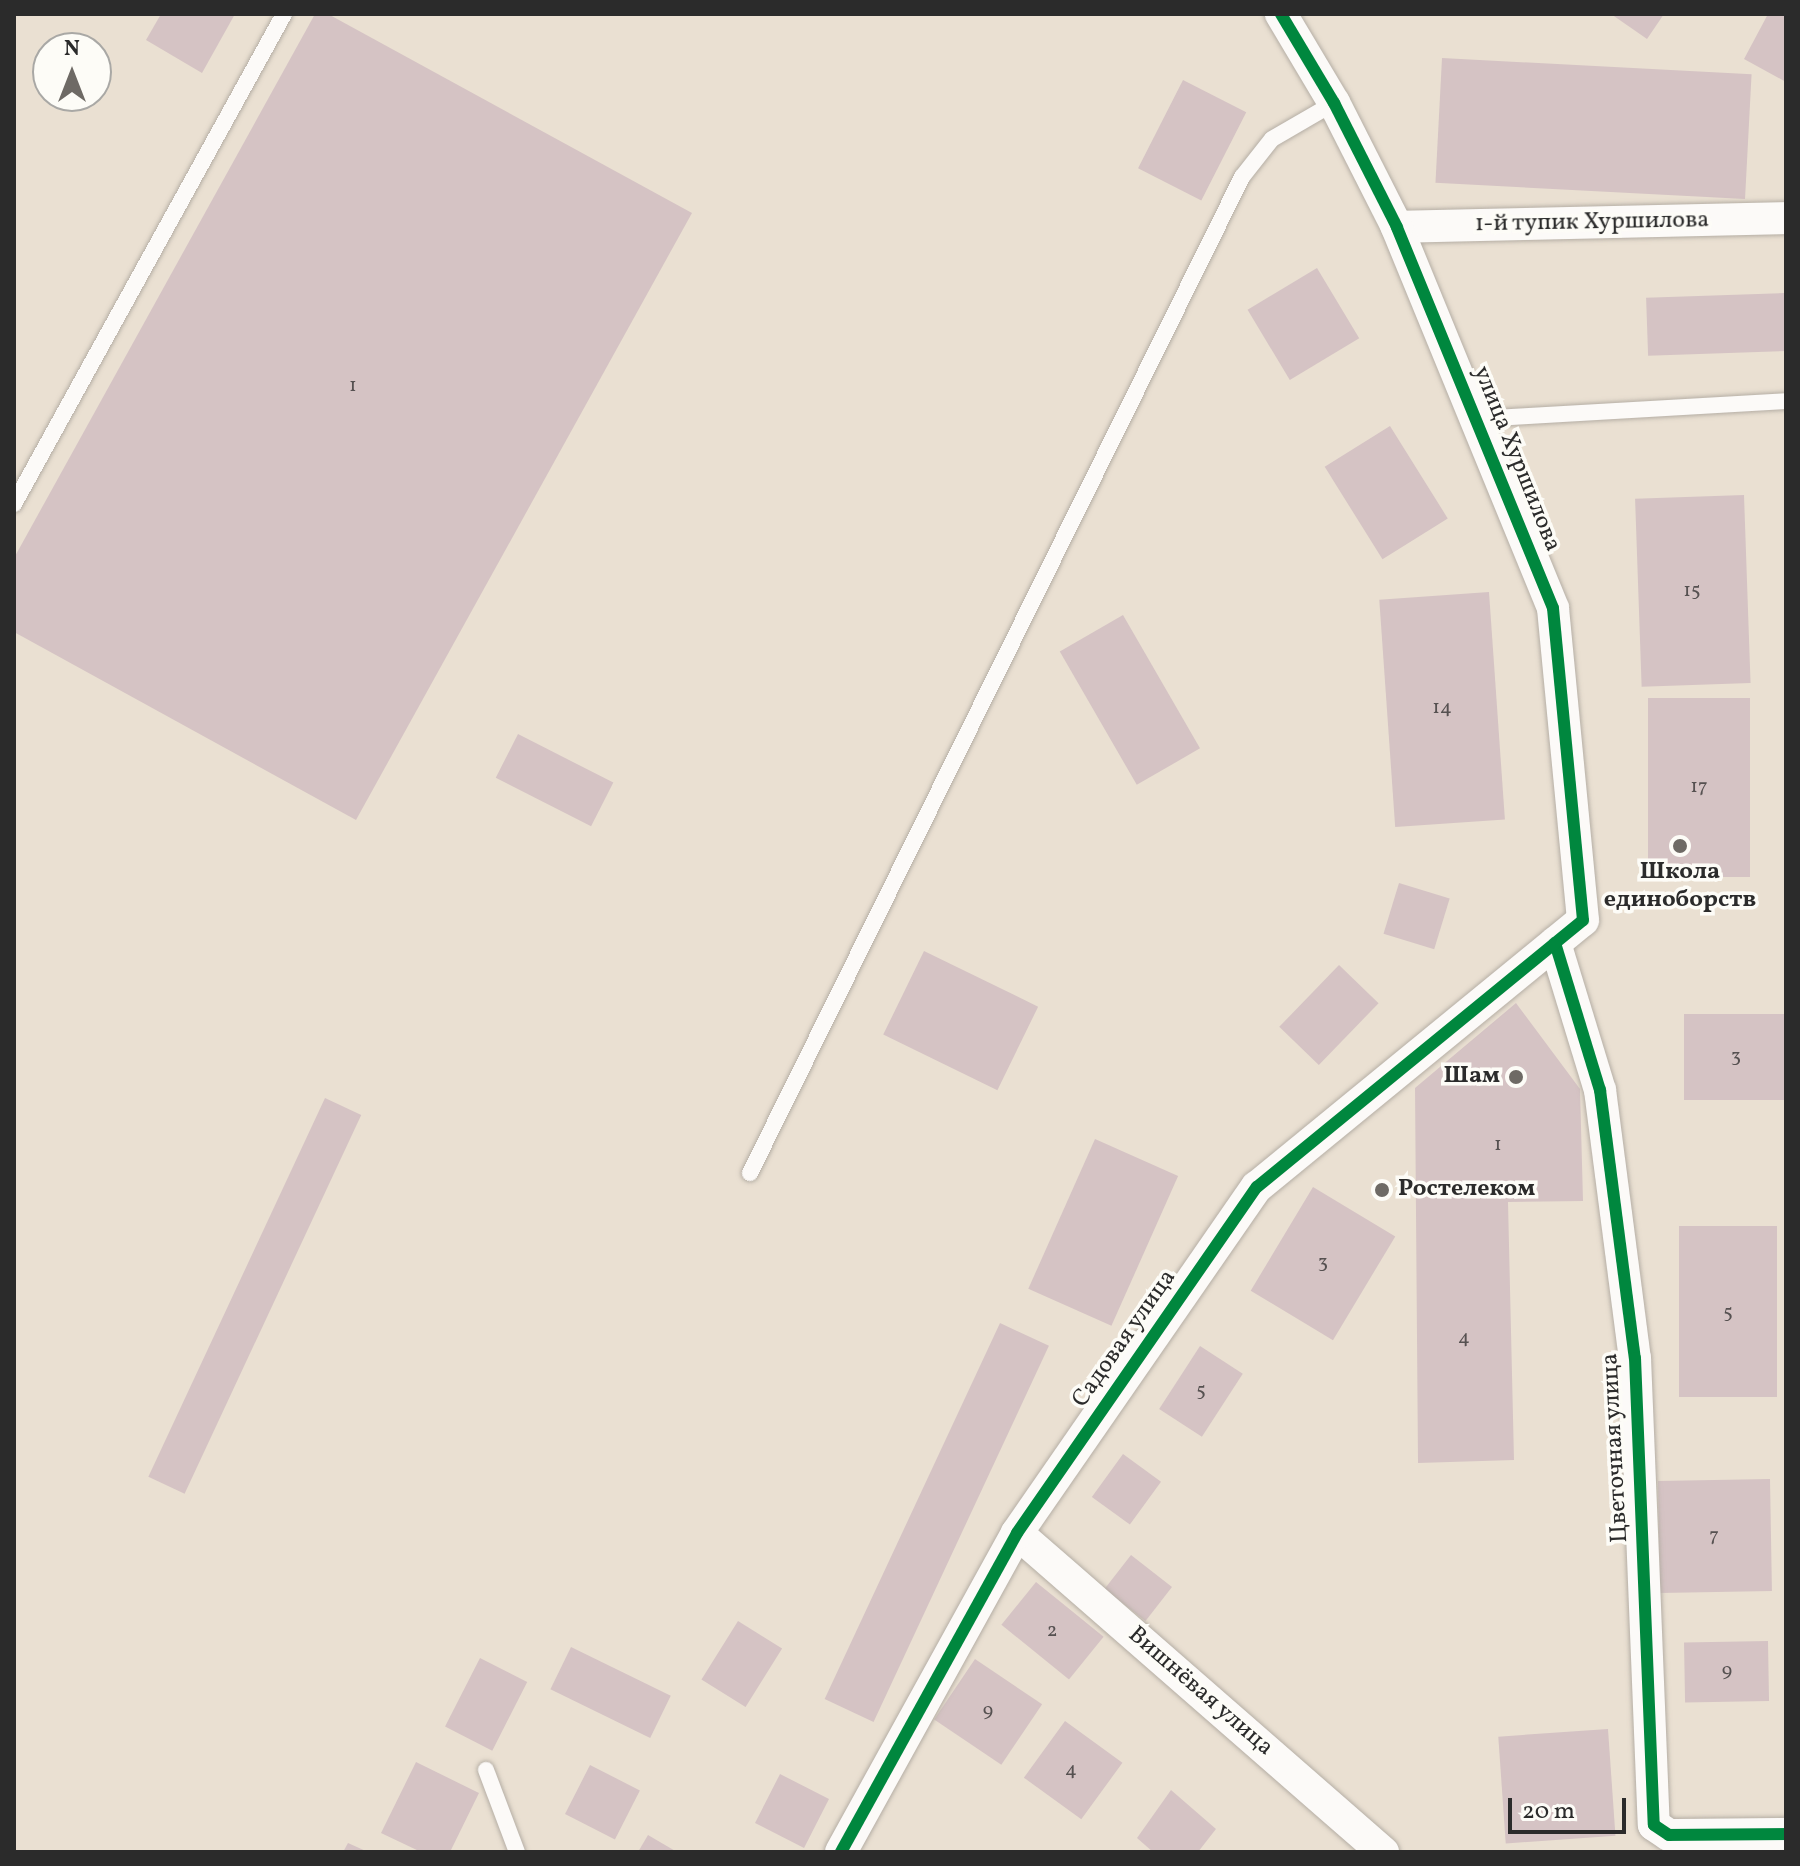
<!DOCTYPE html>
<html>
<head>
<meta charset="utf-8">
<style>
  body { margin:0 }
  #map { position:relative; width:1800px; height:1866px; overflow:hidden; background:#eae0d2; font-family:Vollkorn,serif }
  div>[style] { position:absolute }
  .building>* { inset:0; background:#d5c3c4; transform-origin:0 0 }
  .roads { filter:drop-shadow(0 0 2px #b5aea5) drop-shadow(0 0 2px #b5aea5) }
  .lane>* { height:16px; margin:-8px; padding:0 8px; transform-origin:8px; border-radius:8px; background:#fcfaf8 }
  .street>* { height:32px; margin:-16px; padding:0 16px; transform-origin:16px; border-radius:16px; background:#fcfaf8 }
  .cycleway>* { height:12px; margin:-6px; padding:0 6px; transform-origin:6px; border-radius:6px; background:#00873e }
  .dots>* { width:22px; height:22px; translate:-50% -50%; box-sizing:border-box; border:4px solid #fdfcf7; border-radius:50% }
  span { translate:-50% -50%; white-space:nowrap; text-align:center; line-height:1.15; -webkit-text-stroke:7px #fdfcf7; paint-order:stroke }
  .number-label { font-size:20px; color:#565151 }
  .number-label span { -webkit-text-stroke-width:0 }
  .street-label { font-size:24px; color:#2b2b2b }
  .poi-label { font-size:24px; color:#2b2b2b; font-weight:700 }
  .right { translate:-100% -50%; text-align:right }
  .left { translate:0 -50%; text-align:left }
  .frame { position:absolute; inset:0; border:16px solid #2b2b2b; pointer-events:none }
  .north { position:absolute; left:32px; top:32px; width:80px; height:80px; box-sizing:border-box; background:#fdfcf7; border:2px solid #a9a8a5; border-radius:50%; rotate:0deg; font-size:22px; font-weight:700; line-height:32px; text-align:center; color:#2b2b2b }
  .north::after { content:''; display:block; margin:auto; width:28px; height:36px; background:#6e6a65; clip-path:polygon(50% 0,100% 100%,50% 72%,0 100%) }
  .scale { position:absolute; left:1508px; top:1798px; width:118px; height:36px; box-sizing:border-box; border:4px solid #2b2b2b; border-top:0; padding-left:10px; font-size:24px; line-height:28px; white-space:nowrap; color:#2b2b2b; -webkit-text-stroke:6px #fdfcf7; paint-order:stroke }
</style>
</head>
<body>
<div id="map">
  <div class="building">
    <i style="clip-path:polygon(161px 14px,235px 14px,202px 73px,146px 40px)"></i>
    <i style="clip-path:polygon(315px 14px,328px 14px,692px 213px,356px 820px,14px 632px,14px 558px)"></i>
    <i style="clip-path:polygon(1611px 14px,1664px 14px,1647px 39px)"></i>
    <i style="clip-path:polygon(1768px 14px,1786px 14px,1786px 82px,1744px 59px)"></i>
    <i style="left:1442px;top:58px;width:310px;height:125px;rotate:3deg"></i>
    <i style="left:1183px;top:80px;width:71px;height:99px;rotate:27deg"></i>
    <i style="left:1317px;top:268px;width:82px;height:81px;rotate:59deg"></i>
    <i style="left:1784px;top:293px;width:58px;height:138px;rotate:88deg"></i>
    <i style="left:1390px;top:426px;width:109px;height:77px;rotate:58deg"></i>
    <i style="left:1744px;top:495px;width:188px;height:109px;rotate:88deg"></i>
    <i style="left:1489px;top:592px;width:228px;height:110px;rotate:86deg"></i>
    <i style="left:1123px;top:615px;width:154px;height:73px;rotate:60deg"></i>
    <i style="left:1648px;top:698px;width:102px;height:179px"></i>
    <i style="left:518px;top:734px;width:107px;height:49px;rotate:27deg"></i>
    <i style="left:1399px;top:883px;width:53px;height:53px;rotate:17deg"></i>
    <i style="left:924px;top:951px;width:127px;height:93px;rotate:26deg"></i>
    <i style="left:1339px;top:965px;width:55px;height:86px;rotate:44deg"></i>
    <i style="clip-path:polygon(1516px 1003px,1580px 1089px,1583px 1201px,1508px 1202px,1514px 1460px,1418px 1463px,1415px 1088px)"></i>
    <i style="left:1786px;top:1014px;width:86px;height:102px;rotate:90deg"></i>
    <i style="left:325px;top:1098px;width:40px;height:418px;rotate:25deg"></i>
    <i style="left:1095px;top:1139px;width:91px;height:164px;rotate:24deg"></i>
    <i style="left:1313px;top:1187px;width:96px;height:121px;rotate:31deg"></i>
    <i style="left:1777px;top:1226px;width:171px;height:98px;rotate:90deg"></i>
    <i style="left:1000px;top:1323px;width:54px;height:415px;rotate:25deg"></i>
    <i style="left:1200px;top:1346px;width:51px;height:75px;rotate:33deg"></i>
    <i style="left:1123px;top:1454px;width:47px;height:53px;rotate:36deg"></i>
    <i style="left:1770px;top:1479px;width:112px;height:112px;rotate:89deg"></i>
    <i style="left:1131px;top:1555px;width:52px;height:43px;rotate:38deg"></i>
    <i style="left:1036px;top:1582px;width:87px;height:55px;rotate:39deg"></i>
    <i style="left:738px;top:1621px;width:52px;height:69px;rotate:32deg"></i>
    <i style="left:1768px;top:1641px;width:60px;height:84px;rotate:89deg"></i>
    <i style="left:571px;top:1647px;width:111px;height:47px;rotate:26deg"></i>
    <i style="left:480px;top:1658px;width:53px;height:77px;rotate:27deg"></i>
    <i style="left:975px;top:1659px;width:81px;height:73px;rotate:34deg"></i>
    <i style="left:1065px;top:1721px;width:71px;height:70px;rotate:36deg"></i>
    <i style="left:1608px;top:1729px;width:107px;height:110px;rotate:86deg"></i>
    <i style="clip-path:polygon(416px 1762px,479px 1793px,450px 1852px,421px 1852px,381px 1833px)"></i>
    <i style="left:590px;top:1765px;width:56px;height:55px;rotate:27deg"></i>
    <i style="left:780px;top:1774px;width:55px;height:55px;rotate:27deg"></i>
    <i style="clip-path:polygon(1171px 1790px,1216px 1829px,1198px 1852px,1153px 1852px,1137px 1838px)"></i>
    <i style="clip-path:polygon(648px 1835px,677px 1852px,638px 1852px)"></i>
    <i style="clip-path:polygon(348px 1843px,368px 1852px,343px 1852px)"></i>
  </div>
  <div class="roads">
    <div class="lane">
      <i style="left:1476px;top:419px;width:311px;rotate:-3.3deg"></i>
      <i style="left:14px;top:504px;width:559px;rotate:-61.14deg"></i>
      <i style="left:750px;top:1173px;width:1111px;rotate:-63.71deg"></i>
      <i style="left:1242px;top:177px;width:48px;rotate:-51.7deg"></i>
      <i style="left:1272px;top:139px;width:72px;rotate:-30.1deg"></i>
      <i style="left:486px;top:1770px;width:88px;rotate:69.3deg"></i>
    </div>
    <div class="street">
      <i style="left:1397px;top:227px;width:389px;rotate:-1.3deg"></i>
      <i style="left:1555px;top:943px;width:154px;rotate:73deg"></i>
      <i style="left:1600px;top:1090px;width:270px;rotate:82.6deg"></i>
      <i style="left:1635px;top:1358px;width:467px;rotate:87.7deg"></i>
      <i style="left:1654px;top:1825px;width:18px;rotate:34deg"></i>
      <i style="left:1669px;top:1835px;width:117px;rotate:-0.5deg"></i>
      <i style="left:1017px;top:1533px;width:486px;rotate:41.1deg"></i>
      <i style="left:841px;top:1852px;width:364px;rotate:-61.1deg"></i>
      <i style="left:1017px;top:1533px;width:421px;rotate:-55.3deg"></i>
      <i style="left:1257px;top:1187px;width:421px;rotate:-39.3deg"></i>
      <i style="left:1583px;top:920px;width:313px;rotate:-95.5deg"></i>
      <i style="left:1553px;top:608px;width:412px;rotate:-112.3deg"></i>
      <i style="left:1397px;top:227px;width:139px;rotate:-116.9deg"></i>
      <i style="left:1334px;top:103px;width:104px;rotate:-120.8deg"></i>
    </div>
  </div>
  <div class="cycleway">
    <i style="left:1555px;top:943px;width:154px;rotate:73deg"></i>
    <i style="left:1600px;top:1090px;width:270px;rotate:82.6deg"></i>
    <i style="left:1635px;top:1358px;width:467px;rotate:87.7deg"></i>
    <i style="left:1654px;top:1825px;width:18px;rotate:34deg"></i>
    <i style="left:1669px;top:1835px;width:117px;rotate:-0.5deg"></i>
    <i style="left:841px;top:1852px;width:364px;rotate:-61.1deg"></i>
    <i style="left:1017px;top:1533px;width:421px;rotate:-55.3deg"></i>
    <i style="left:1257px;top:1187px;width:421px;rotate:-39.3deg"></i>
    <i style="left:1583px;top:920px;width:313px;rotate:-95.5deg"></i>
    <i style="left:1553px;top:608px;width:412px;rotate:-112.3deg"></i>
    <i style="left:1397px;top:227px;width:139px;rotate:-116.9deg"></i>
    <i style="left:1334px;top:103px;width:104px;rotate:-120.8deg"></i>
  </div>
  <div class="dots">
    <i style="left:1680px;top:846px;background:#6e6a65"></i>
    <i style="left:1516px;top:1077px;background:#6e6a65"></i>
    <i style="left:1382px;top:1190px;background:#6e6a65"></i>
  </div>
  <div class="number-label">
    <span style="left:353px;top:386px">1</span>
    <span style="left:1692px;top:591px">15</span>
    <span style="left:1442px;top:708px">14</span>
    <span style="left:1699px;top:787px">17</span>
    <span style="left:1736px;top:1057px">3</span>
    <span style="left:1498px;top:1145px">1</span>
    <span style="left:1323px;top:1263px">3</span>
    <span style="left:1728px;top:1313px">5</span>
    <span style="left:1464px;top:1338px">4</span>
    <span style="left:1201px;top:1391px">5</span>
    <span style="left:1714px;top:1536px">7</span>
    <span style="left:1052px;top:1631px">2</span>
    <span style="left:1727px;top:1671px">9</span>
    <span style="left:988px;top:1711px">9</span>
    <span style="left:1071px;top:1770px">4</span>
  </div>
  <div class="street-label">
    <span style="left:1592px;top:223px;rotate:-1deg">1-й тупик Хуршилова</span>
    <span style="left:1516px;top:459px;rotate:68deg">улица Хуршилова</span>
    <span style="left:1125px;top:1339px;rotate:-55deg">Садовая улица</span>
    <span style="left:1616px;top:1448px;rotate:-93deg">Цветочная улица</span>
    <span style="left:1200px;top:1692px;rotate:41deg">Вишнёвая улица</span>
  </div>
  <div class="poi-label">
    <span style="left:1680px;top:887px">Школа<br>единоборств</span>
    <span class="right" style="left:1500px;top:1077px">Шам</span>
    <span class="left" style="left:1398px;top:1190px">Ростелеком</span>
  </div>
  <div class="frame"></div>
  <div class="north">N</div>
  <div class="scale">20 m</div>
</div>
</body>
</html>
